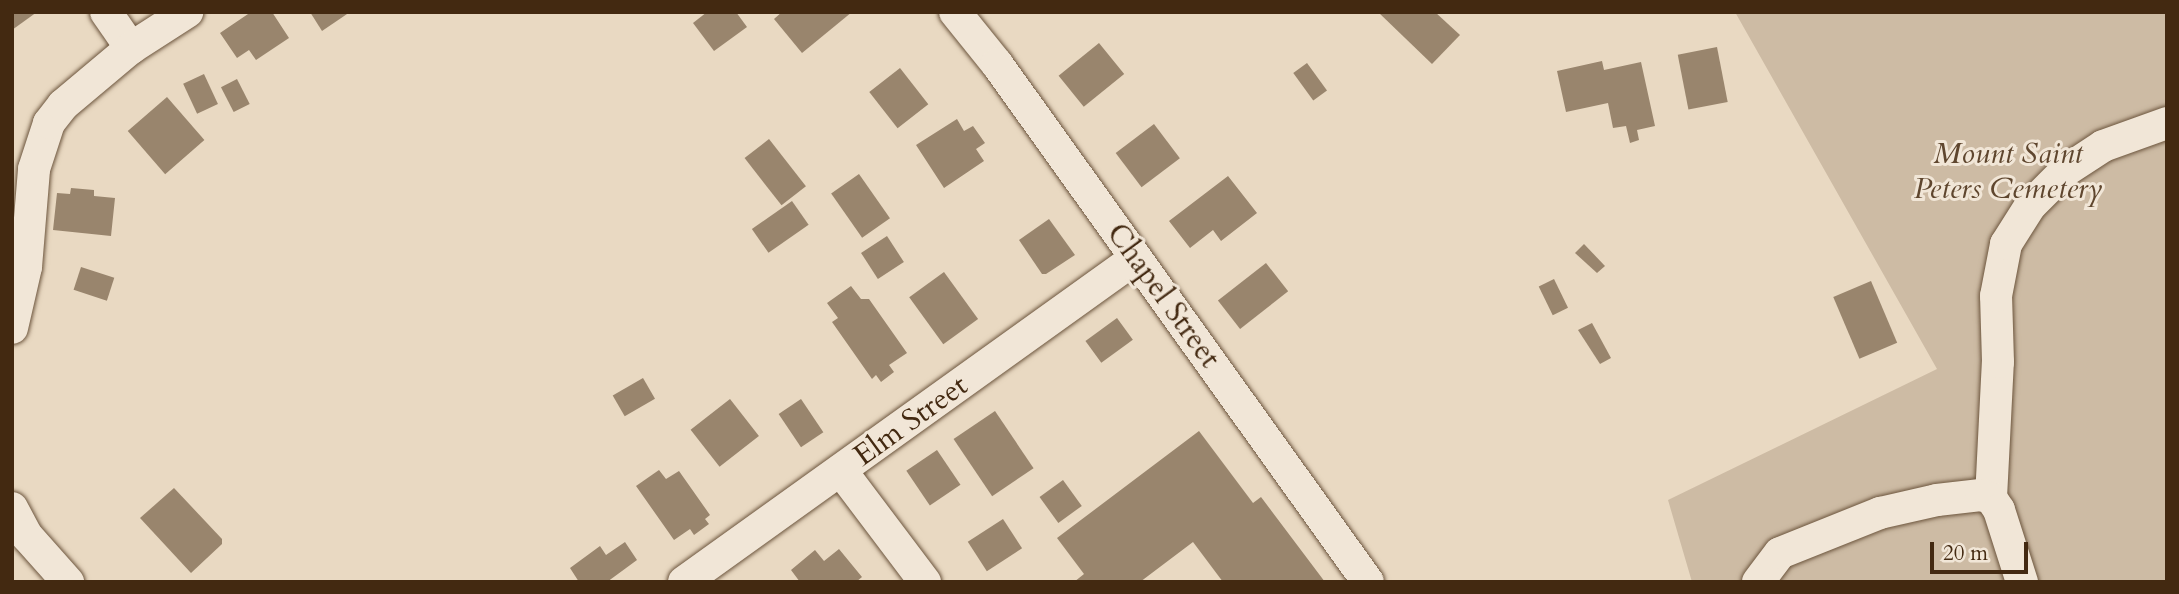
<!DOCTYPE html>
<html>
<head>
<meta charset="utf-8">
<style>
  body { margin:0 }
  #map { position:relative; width:2179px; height:594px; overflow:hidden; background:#e9d9c2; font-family:Cardo,serif }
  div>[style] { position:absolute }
  .green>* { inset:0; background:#cdbba4 }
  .building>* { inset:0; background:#99856d; transform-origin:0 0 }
  .roads { filter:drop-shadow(0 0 2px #6c553d) drop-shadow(0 0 2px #6c553d) }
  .minor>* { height:32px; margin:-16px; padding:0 16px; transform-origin:16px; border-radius:16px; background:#f1e6d7 }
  span { translate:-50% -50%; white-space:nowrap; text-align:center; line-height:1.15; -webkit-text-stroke:6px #f1e6d7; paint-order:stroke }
  .park-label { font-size:30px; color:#5f462e; font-style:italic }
  .street-label { font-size:30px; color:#432911 }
  .frame { position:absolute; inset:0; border:14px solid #432911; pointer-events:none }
  .scale { position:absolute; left:1930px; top:542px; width:98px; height:32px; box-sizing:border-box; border:4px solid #432911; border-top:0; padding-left:9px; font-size:21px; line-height:24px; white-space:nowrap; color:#432911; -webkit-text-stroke:5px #f1e6d7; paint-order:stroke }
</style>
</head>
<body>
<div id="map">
  <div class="green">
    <i style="clip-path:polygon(1735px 12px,2167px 12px,2167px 582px,1692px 582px,1668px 500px,1937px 369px)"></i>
  </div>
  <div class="building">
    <i style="clip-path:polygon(12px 12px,37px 12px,12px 30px)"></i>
    <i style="clip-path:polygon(251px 12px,272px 12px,289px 38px,256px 60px,249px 50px,237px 58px,220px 33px)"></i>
    <i style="clip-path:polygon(310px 12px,350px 12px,322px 31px)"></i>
    <i style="clip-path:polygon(707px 12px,736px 12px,747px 27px,714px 51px,693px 23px)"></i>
    <i style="clip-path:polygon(782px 12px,852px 12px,802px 53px,774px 19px)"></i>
    <i style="clip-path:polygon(1378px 12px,1435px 12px,1460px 35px,1432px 64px)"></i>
    <i style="left:1099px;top:43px;width:40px;height:52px;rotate:51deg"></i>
    <i style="left:1717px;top:47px;width:56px;height:40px;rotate:79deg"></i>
    <i style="clip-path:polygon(1602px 61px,1604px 70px,1641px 62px,1655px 126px,1637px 130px,1639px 140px,1630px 143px,1626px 126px,1613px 128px,1608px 103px,1566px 112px,1557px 71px)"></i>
    <i style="left:1307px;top:63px;width:34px;height:17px;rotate:54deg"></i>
    <i style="left:900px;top:68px;width:46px;height:39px;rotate:52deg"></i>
    <i style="left:204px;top:74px;width:33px;height:23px;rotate:65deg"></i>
    <i style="left:237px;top:79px;width:28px;height:18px;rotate:63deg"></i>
    <i style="left:167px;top:97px;width:57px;height:52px;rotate:49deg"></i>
    <i style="clip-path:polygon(957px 119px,964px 131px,973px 126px,985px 143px,976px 149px,984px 161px,944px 188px,916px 145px)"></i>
    <i style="left:1154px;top:124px;width:43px;height:48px;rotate:53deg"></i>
    <i style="left:769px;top:139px;width:60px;height:31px;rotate:52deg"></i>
    <i style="left:859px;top:174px;width:54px;height:34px;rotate:55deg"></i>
    <i style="clip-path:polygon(1228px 176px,1257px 213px,1221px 241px,1213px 230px,1190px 248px,1169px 221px)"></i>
    <i style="clip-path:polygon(71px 188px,94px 190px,94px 196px,115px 198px,111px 236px,53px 230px,57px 193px,70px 194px)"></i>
    <i style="left:792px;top:201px;width:29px;height:49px;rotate:55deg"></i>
    <i style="clip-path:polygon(1049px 219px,1075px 255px,1046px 274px,1042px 274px,1019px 240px)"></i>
    <i style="left:887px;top:236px;width:31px;height:31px;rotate:57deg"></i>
    <i style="clip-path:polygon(1584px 244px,1605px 266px,1597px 273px,1575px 253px)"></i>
    <i style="left:1266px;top:263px;width:36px;height:61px;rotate:52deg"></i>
    <i style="left:81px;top:267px;width:35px;height:24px;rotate:18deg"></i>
    <i style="left:944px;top:272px;width:58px;height:43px;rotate:54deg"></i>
    <i style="left:1554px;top:279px;width:32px;height:17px;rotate:64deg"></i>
    <i style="left:1871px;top:281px;width:67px;height:41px;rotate:67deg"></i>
    <i style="clip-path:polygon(851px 286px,861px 299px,869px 299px,907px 353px,889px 365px,894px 372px,881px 382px,876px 375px,872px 379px,832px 322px,838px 318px,827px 303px)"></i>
    <i style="left:1117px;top:318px;width:27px;height:39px;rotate:54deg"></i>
    <i style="clip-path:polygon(1592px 323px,1611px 358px,1600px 364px,1578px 330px)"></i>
    <i style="left:643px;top:378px;width:24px;height:35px;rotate:60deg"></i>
    <i style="left:730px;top:399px;width:47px;height:50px;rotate:52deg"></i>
    <i style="left:801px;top:399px;width:40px;height:27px;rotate:56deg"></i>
    <i style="left:995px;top:411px;width:69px;height:50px;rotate:56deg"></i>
    <i style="clip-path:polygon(1199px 431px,1253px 503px,1261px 497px,1325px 582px,1223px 582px,1193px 542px,1140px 582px,1074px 582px,1084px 574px,1057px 538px)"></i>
    <i style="left:937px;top:450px;width:42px;height:37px;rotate:56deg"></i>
    <i style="clip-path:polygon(659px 470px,666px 479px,679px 471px,710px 515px,705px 519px,709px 524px,694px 535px,690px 529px,674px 540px,636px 486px)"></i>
    <i style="left:1063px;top:480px;width:32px;height:29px;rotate:54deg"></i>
    <i style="clip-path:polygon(174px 488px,222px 539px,222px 544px,191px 573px,140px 518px)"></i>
    <i style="left:1003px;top:519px;width:35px;height:42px;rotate:57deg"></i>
    <i style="clip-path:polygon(625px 542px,637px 560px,607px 582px,579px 582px,570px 568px,600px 546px,606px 555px)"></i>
    <i style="clip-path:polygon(839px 549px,862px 577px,856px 582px,800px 582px,791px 570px,815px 550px,824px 561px)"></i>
  </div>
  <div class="roads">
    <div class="minor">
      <i style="left:106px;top:12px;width:44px;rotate:55.2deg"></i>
      <i style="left:955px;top:12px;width:67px;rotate:51.1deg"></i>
      <i style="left:997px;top:64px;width:637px;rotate:54.39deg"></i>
      <i style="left:12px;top:328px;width:63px;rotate:-77.1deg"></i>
      <i style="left:26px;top:267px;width:98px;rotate:-85.3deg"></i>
      <i style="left:34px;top:169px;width:48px;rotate:-71.9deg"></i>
      <i style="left:49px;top:123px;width:23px;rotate:-52deg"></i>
      <i style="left:63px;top:105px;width:89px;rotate:-40deg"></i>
      <i style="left:131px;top:48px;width:67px;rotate:-32.7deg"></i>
      <i style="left:842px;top:472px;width:138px;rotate:53deg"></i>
      <i style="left:1991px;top:498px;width:136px;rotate:-87.1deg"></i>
      <i style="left:1998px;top:362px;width:66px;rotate:-91.7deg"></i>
      <i style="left:1996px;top:296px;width:53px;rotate:-79.1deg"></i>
      <i style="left:2006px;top:244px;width:45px;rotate:-57.7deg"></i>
      <i style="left:2030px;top:206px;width:49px;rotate:-45deg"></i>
      <i style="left:2065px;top:171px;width:45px;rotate:-33.3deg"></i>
      <i style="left:2103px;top:146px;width:68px;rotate:-19.8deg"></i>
      <i style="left:12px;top:508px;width:32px;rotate:62deg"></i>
      <i style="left:27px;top:536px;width:62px;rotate:48.3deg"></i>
      <i style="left:684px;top:582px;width:556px;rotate:-35.63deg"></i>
      <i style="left:1758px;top:582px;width:36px;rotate:-53deg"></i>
      <i style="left:1780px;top:553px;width:108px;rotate:-21.8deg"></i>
      <i style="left:1880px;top:513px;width:58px;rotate:-12.8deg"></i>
      <i style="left:1937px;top:500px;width:44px;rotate:-6.5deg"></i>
      <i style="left:1981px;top:495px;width:10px;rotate:17deg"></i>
      <i style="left:1991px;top:498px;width:14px;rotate:56deg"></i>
      <i style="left:1999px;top:510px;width:76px;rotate:72.3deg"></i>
    </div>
  </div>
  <div class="park-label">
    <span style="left:2008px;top:171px">Mount Saint<br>Peters Cemetery</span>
  </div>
  <div class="street-label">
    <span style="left:1163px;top:296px;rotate:54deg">Chapel Street</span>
    <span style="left:911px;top:421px;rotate:-36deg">Elm Street</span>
  </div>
  <div class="frame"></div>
  <div class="scale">20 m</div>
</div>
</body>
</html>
